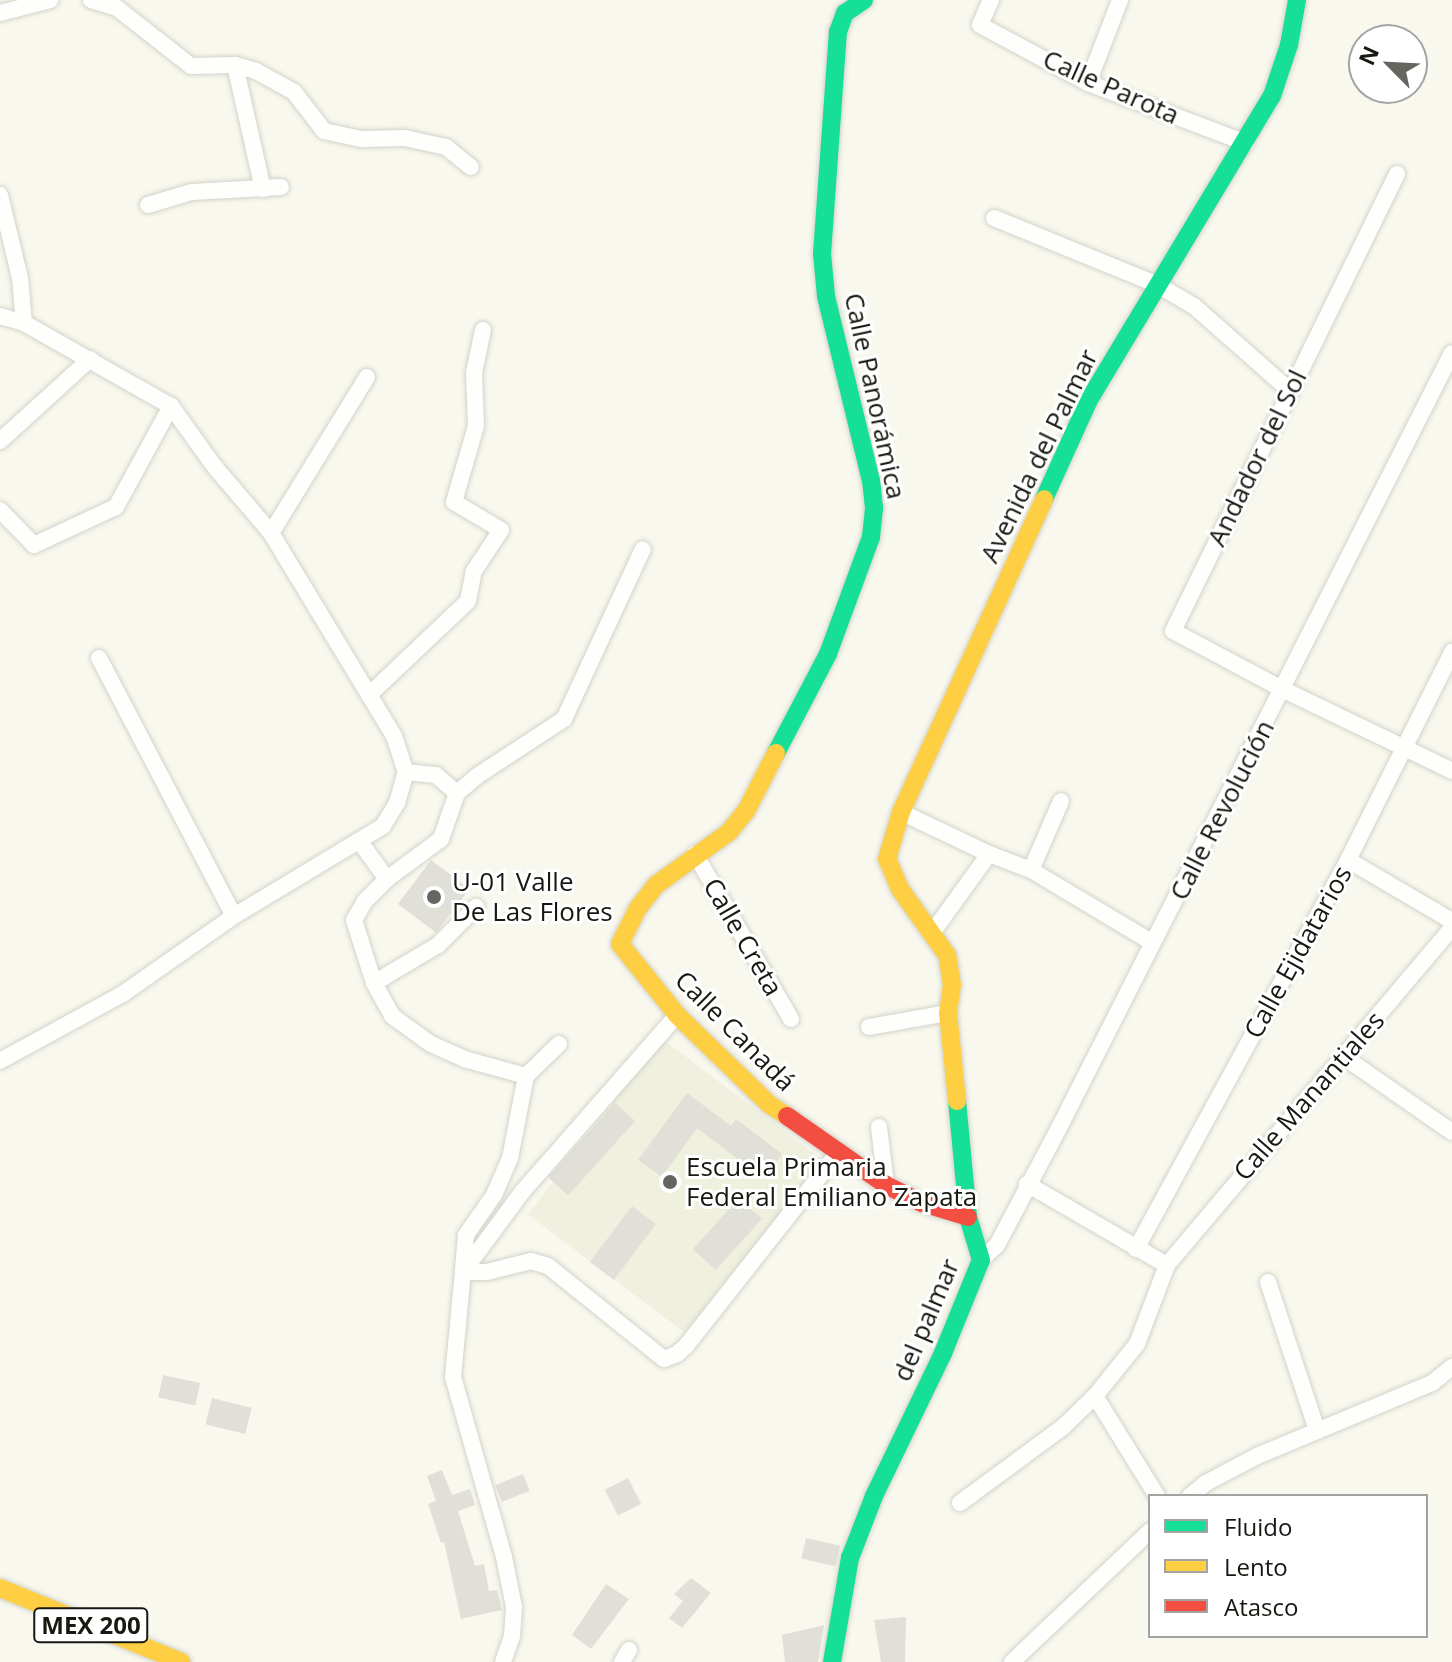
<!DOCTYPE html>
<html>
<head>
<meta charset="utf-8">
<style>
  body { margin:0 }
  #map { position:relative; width:1452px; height:1662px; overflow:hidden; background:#f8f8ee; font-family:"Open Sans",sans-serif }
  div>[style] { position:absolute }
  .built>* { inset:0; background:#f0f0de; transform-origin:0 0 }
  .building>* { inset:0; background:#e0e0d9; transform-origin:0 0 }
  .roads { filter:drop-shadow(0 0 2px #d3d3cb) drop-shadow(0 0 2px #d3d3cb) }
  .street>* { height:16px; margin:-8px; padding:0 8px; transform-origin:8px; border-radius:8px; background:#fefefc }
  .fast>* { height:18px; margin:-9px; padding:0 9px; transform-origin:9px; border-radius:9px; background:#16e098 }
  .slow>* { height:18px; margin:-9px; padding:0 9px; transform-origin:9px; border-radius:9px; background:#ffcf43 }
  .jam>* { height:18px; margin:-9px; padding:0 9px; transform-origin:9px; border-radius:9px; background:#f24e42 }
  .dots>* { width:22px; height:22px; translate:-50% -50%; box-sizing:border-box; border:4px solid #fff; border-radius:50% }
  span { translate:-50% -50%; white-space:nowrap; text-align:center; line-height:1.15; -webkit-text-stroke:6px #fff; paint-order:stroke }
  .shield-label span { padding:2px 6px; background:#fff; border:2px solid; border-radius:6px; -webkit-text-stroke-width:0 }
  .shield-label { font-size:24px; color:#181813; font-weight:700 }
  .street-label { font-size:26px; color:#181813 }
  .poi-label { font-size:26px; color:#181813 }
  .left { translate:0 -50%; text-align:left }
  .legend { position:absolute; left:1148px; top:1494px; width:280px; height:144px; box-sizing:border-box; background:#fff; border:2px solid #a3a3a1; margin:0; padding:10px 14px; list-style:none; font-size:24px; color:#181813 }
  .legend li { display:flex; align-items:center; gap:16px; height:40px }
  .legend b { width:40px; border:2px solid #a3a3a1 }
  .north { position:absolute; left:1348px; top:24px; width:80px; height:80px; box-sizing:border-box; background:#fff; border:2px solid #a3a3a1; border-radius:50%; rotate:294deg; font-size:22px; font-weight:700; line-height:32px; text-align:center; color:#181813 }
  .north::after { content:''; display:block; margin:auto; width:28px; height:36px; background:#666660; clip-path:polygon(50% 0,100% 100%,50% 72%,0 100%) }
</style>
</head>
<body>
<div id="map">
  <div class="built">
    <i style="left:661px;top:1038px;width:202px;height:221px;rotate:37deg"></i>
  </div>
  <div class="building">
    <i style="left:431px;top:860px;width:48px;height:55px;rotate:37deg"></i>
    <i style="clip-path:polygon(687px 1093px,731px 1126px,736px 1119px,782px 1154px,764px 1179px,697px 1128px,662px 1177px,638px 1160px)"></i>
    <i style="left:615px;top:1103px;width:27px;height:100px;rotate:42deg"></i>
    <i style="left:739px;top:1198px;width:31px;height:69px;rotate:42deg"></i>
    <i style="left:632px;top:1206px;width:30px;height:70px;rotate:37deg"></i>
    <i style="left:163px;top:1375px;width:38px;height:23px;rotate:12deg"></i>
    <i style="left:212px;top:1398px;width:41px;height:27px;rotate:14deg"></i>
    <i style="clip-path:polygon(442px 1470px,452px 1495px,470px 1489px,475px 1505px,458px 1511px,475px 1566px,484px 1564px,489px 1591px,497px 1590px,502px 1610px,461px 1619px,444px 1542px,441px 1543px,428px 1504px,436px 1501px,427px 1476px)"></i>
    <i style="left:523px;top:1474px;width:18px;height:30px;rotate:68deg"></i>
    <i style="left:628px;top:1478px;width:29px;height:26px;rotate:63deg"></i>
    <i style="left:806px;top:1538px;width:35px;height:21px;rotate:13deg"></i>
    <i style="clip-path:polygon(691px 1578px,711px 1593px,682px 1628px,669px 1618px,683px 1601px,674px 1594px)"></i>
    <i style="clip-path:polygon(606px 1584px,629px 1599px,591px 1649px,572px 1635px)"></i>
    <i style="clip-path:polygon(906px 1617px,905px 1662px,881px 1662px,874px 1620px)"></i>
    <i style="clip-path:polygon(824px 1625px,818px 1662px,785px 1662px,782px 1635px)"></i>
  </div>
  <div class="roads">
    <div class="street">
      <i style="left:91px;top:0;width:27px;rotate:17deg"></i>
      <i style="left:117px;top:8px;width:94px;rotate:38.1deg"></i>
      <i style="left:191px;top:66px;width:44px;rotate:-1.3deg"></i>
      <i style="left:235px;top:65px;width:22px;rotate:16deg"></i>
      <i style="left:256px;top:71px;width:43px;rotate:28.9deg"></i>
      <i style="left:294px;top:92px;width:49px;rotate:52.4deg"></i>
      <i style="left:324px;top:131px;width:40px;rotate:12deg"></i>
      <i style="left:363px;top:139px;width:42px;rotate:-1.4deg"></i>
      <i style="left:405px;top:138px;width:42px;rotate:12.4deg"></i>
      <i style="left:446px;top:147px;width:32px;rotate:39deg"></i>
      <i style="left:991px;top:0;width:27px;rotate:114deg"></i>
      <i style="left:980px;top:25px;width:123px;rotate:28.2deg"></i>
      <i style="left:1088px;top:83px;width:169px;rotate:20.8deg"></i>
      <i style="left:0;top:13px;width:52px;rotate:-14.6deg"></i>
      <i style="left:235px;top:65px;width:127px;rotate:77.3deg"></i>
      <i style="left:1088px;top:83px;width:89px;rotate:-68.9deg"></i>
      <i style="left:1397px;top:174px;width:509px;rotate:116.11deg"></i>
      <i style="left:1173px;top:631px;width:126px;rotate:28deg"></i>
      <i style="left:1284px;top:690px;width:187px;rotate:25.7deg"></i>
      <i style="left:0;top:195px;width:85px;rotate:76.5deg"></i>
      <i style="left:20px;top:278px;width:45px;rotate:84.9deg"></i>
      <i style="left:148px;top:205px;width:46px;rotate:-16.5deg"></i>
      <i style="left:192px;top:192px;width:89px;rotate:-3.2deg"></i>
      <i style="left:994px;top:218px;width:177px;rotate:22.2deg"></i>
      <i style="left:1158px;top:285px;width:43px;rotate:30.7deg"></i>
      <i style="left:1195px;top:307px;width:125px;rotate:41.4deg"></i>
      <i style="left:0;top:316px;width:25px;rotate:16deg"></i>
      <i style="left:24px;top:323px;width:169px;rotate:29.5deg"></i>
      <i style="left:171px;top:406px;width:74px;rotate:54.4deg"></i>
      <i style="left:214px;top:466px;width:88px;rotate:49.6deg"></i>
      <i style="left:271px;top:533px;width:237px;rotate:58.8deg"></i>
      <i style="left:394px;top:736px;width:38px;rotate:72deg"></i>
      <i style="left:0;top:441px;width:122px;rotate:-42.3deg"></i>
      <i style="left:0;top:510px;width:49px;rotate:45.8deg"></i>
      <i style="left:34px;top:545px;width:90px;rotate:-24.9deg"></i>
      <i style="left:116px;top:507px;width:115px;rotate:-61.4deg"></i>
      <i style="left:271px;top:533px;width:183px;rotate:-58.4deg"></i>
      <i style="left:99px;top:658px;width:291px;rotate:62.4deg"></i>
      <i style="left:370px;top:694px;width:135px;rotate:-43.5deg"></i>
      <i style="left:468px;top:601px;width:31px;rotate:-79deg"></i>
      <i style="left:474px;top:571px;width:49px;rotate:-56.6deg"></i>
      <i style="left:501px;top:530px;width:55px;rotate:-149.2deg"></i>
      <i style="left:454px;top:502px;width:79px;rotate:-73.9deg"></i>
      <i style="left:476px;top:426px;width:53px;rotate:-92.2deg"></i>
      <i style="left:474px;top:373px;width:44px;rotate:-78.2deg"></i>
      <i style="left:406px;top:772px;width:30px;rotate:6deg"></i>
      <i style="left:436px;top:775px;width:28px;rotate:41deg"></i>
      <i style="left:457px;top:793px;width:49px;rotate:109.2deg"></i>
      <i style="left:441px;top:839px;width:67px;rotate:143.5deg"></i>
      <i style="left:387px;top:879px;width:31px;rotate:135deg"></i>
      <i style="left:365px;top:901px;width:22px;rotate:120deg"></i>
      <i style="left:354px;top:920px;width:66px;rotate:72.4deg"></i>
      <i style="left:374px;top:983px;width:38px;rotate:61deg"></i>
      <i style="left:392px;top:1016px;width:48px;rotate:35.7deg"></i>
      <i style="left:431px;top:1044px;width:36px;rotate:24deg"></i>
      <i style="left:464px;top:1059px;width:64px;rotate:15.3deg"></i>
      <i style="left:457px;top:793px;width:26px;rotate:-40deg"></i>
      <i style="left:477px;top:776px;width:104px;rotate:-33.2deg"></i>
      <i style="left:564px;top:719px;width:187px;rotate:-65.1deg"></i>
      <i style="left:901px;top:812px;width:98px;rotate:25.5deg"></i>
      <i style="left:989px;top:854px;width:45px;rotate:20.9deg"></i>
      <i style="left:1031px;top:870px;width:142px;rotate:30.9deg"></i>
      <i style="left:360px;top:842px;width:46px;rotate:53.9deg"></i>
      <i style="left:695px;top:854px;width:191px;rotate:59.8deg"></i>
      <i style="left:1348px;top:860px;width:121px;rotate:30.4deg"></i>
      <i style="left:1031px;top:870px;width:75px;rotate:-66.5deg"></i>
      <i style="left:932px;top:933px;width:97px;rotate:-54.2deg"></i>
      <i style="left:374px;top:983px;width:74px;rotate:-30.7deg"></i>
      <i style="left:438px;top:945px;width:54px;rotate:-45deg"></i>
      <i style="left:869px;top:1027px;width:80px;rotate:-10deg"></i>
      <i style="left:559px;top:1044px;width:46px;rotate:135.9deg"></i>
      <i style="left:526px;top:1076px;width:84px;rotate:101deg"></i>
      <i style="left:510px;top:1158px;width:40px;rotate:113.4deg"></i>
      <i style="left:494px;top:1195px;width:49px;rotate:125deg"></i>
      <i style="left:466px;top:1235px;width:37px;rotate:95deg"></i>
      <i style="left:463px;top:1272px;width:24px"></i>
      <i style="left:487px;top:1272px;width:45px;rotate:-14deg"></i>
      <i style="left:531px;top:1261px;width:18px;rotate:16deg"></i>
      <i style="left:548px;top:1266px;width:149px;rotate:38.7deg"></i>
      <i style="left:664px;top:1359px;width:14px;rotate:-21deg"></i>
      <i style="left:677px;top:1354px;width:12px;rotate:-42deg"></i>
      <i style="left:686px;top:1346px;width:244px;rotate:-51.8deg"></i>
      <i style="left:1344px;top:1057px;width:131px;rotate:34.8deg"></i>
      <i style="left:0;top:1061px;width:141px;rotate:-28.7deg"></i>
      <i style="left:124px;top:993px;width:134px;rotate:-35deg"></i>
      <i style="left:234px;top:916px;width:174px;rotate:-31.1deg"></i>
      <i style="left:383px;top:826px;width:27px;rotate:-59deg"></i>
      <i style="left:397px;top:803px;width:32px;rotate:-74deg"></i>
      <i style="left:879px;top:1127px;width:58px;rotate:83.1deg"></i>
      <i style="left:1027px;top:1184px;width:162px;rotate:30.1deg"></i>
      <i style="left:1136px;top:1249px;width:443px;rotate:-61.4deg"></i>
      <i style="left:1348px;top:860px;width:233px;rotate:-63.4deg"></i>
      <i style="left:981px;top:1260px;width:22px;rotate:-43deg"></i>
      <i style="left:997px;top:1245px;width:137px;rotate:-62.1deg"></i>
      <i style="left:1061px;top:1124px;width:864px;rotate:-63.11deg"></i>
      <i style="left:1268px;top:1282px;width:156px;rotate:71.7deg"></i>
      <i style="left:1095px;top:1396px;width:118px;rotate:58.2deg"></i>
      <i style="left:1190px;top:1496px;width:21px;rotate:-39deg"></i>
      <i style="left:1206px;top:1483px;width:58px;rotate:-27.9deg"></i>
      <i style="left:1257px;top:1456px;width:190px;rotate:-22.6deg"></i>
      <i style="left:1432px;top:1383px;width:26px;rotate:-39deg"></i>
      <i style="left:960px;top:1503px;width:128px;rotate:-36.4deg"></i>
      <i style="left:1063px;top:1427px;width:45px;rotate:-44.1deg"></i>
      <i style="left:1095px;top:1396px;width:67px;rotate:-51.1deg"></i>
      <i style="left:1137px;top:1344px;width:85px;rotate:-69.2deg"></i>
      <i style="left:1167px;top:1265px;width:441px;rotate:-49.8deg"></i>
      <i style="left:503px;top:1662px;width:28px;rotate:-71deg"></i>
      <i style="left:512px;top:1636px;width:29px;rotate:-86deg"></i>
      <i style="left:514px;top:1607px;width:51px;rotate:-101.3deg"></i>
      <i style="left:504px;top:1557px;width:187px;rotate:-105.8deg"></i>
      <i style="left:453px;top:1377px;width:105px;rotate:-84.6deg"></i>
      <i style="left:463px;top:1272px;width:101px;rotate:-53.5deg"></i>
      <i style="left:523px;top:1191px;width:234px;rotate:-48.8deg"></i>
      <i style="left:622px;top:1662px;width:14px;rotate:-60deg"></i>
      <i style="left:1012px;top:1662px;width:190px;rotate:-43.5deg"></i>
    </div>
    <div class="fast">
      <i style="left:1044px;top:499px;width:109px;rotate:-65.6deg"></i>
      <i style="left:1089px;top:400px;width:355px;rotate:-59deg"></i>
      <i style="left:1272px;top:96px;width:54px;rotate:-71.6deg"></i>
      <i style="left:1289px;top:45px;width:46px;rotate:-79.9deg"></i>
      <i style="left:776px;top:753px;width:112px;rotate:-62.3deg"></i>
      <i style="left:828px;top:654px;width:125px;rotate:-69.8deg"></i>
      <i style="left:871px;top:537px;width:29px;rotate:-84deg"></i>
      <i style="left:874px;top:508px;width:27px;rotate:-96deg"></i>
      <i style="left:871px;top:481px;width:190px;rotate:-103.7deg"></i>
      <i style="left:826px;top:296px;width:42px;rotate:-95.4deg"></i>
      <i style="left:822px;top:254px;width:223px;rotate:-85.9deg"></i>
      <i style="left:838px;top:32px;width:20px;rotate:-70deg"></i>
      <i style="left:845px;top:13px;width:23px;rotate:-34deg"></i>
      <i style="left:832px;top:1662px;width:106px;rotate:-80.2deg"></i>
      <i style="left:850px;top:1558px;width:66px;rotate:-68.8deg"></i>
      <i style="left:874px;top:1496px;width:159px;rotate:-64.2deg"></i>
      <i style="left:943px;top:1353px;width:100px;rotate:-67.8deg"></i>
      <i style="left:981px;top:1260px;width:45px;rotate:-106.8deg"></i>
      <i style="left:968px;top:1217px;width:117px;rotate:-95.4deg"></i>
    </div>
    <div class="slow">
      <i style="left:776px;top:753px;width:65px;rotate:117.3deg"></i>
      <i style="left:746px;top:811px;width:27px;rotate:129deg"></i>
      <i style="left:729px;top:832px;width:90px;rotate:144deg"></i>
      <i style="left:656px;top:885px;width:29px;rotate:128deg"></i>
      <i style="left:638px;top:908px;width:40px;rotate:116.6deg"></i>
      <i style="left:620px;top:944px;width:91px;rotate:51.2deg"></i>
      <i style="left:677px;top:1015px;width:129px;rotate:44.1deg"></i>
      <i style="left:770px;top:1105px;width:20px;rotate:33deg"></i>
      <i style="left:957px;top:1101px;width:88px;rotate:-95.8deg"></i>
      <i style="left:948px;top:1013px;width:28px;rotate:-82deg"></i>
      <i style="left:952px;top:985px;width:30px;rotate:-99deg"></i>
      <i style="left:947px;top:955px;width:81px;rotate:-125.5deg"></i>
      <i style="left:900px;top:889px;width:33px;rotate:-113deg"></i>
      <i style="left:887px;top:859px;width:49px;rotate:-73.4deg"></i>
      <i style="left:901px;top:812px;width:344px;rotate:-65.4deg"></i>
      <i style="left:0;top:1588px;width:196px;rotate:22.2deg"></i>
    </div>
    <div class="jam">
      <i style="left:787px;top:1116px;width:121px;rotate:34.9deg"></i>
      <i style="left:886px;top:1185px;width:40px;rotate:26.6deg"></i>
      <i style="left:922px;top:1203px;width:48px;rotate:16.9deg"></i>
    </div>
  </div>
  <div class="dots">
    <i style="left:434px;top:897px;background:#666660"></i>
    <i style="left:670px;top:1182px;background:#666660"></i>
  </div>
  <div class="shield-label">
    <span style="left:91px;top:1625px">MEX 200</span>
  </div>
  <div class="street-label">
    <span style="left:1111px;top:87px;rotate:24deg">Calle Parota</span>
    <span style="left:875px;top:396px;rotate:78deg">Calle Panorámica</span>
    <span style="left:1039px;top:456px;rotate:-64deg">Avenida del Palmar</span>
    <span style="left:1257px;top:458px;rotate:-64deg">Andador del Sol</span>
    <span style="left:1222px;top:810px;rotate:-63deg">Calle Revolución</span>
    <span style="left:743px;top:937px;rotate:60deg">Calle Creta</span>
    <span style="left:1298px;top:952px;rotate:-61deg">Calle Ejidatarios</span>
    <span style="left:735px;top:1031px;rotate:45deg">Calle Canadá</span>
    <span style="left:1309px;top:1096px;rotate:-49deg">Calle Manantiales</span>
    <span style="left:926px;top:1320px;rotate:-67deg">del palmar</span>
  </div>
  <div class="poi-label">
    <span class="left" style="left:452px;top:897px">U-01 Valle<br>De Las Flores</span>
    <span class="left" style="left:686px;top:1182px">Escuela Primaria<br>Federal Emiliano Zapata</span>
  </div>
  <ul class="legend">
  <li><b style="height:10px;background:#16e098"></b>Fluido</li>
  <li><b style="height:10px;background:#ffcf43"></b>Lento</li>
  <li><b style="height:10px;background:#f24e42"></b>Atasco</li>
  </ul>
  <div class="north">N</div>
</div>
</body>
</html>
